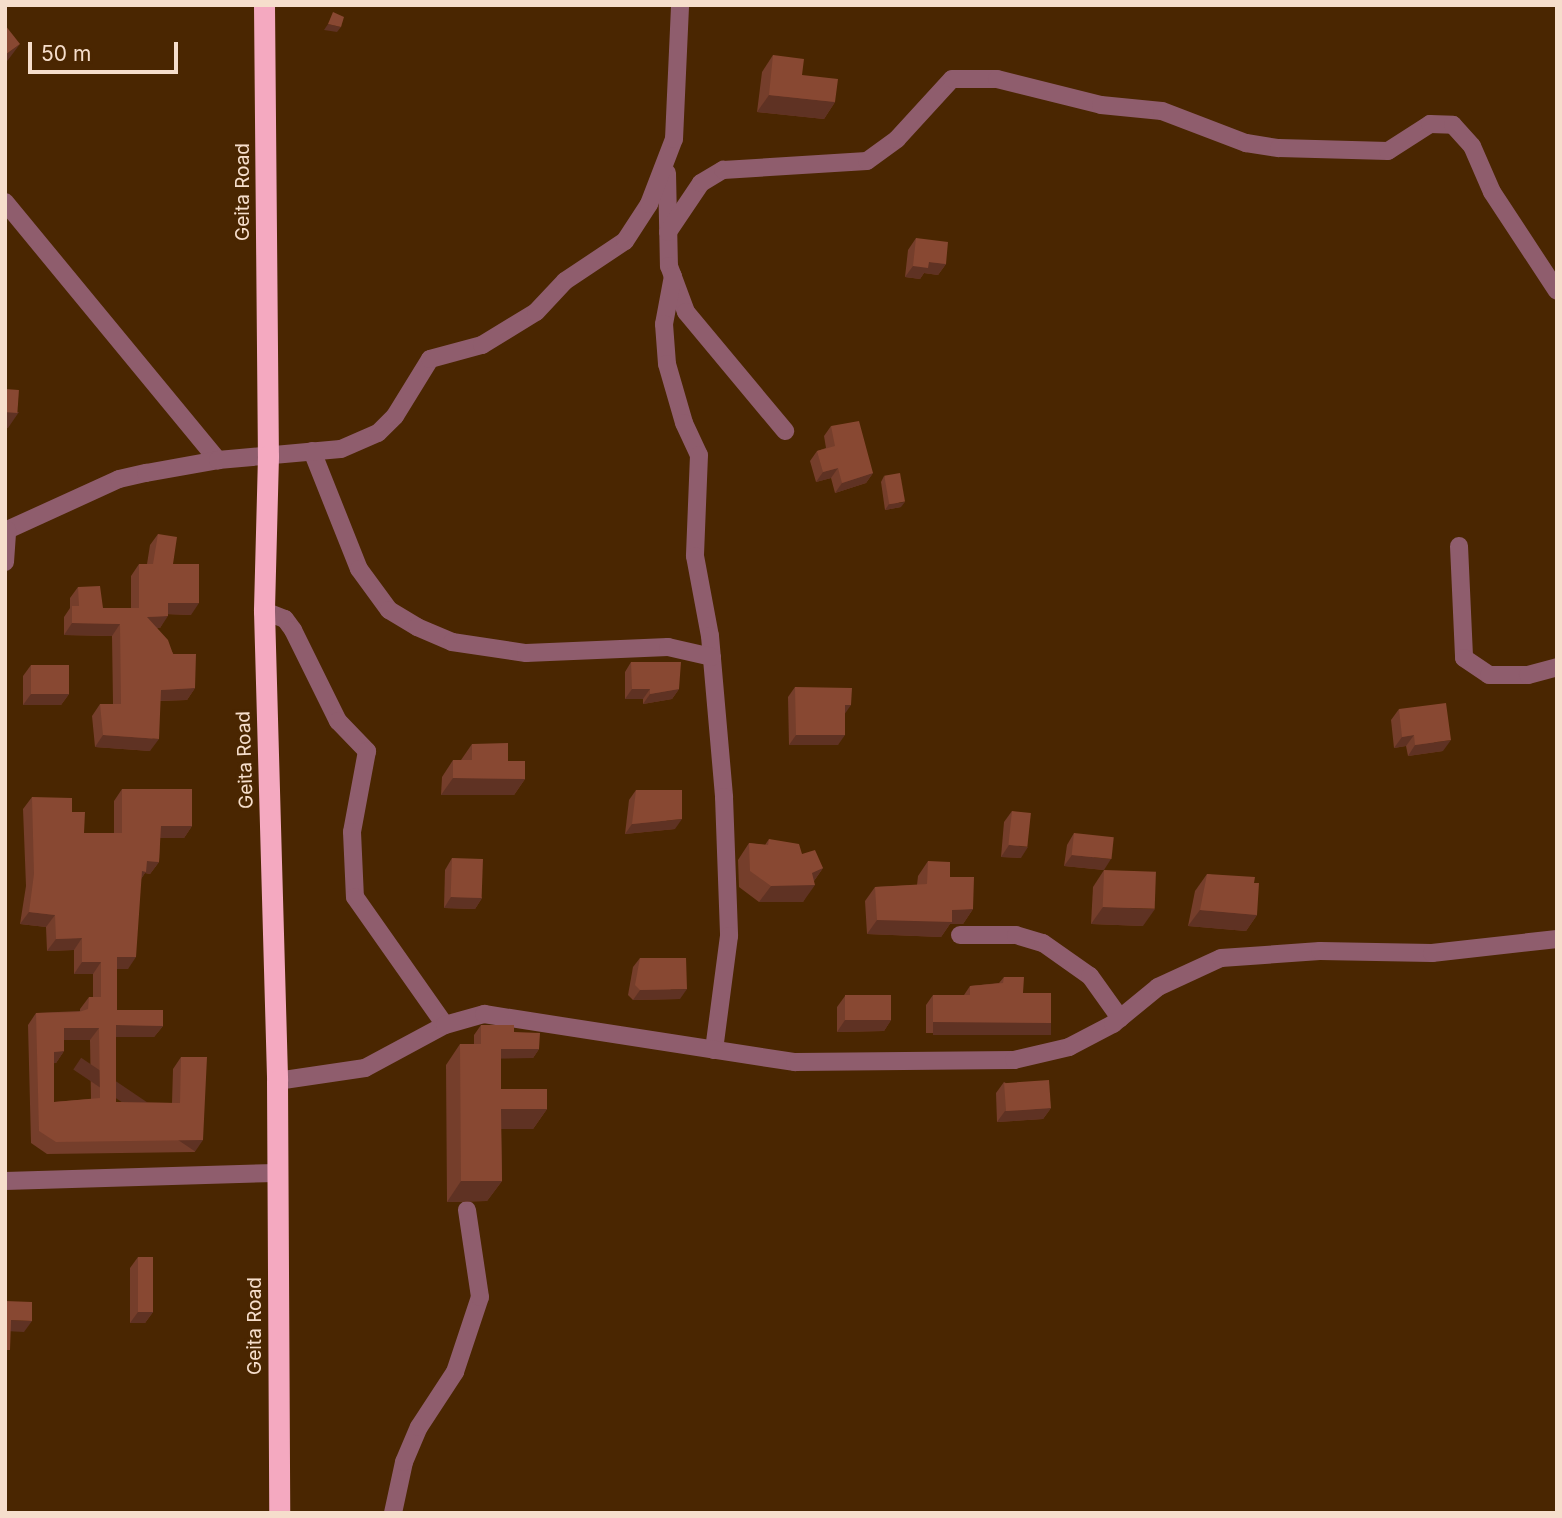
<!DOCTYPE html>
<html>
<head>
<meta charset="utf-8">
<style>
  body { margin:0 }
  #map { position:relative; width:1562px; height:1518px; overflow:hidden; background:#4a2601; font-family:Inter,sans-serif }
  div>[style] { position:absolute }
  .minor>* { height:18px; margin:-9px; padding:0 9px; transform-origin:9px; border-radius:9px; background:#8f5d6d }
  .highway>* { height:21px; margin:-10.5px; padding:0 10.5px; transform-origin:10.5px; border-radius:10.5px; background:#f4a9c0 }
  .wall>* { inset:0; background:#753e2b }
  .shaded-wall>* { inset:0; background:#5f3223; transform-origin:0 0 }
  .building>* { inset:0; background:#884832; transform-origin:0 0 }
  span { translate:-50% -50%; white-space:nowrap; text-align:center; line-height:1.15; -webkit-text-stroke:6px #4a2601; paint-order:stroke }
  .street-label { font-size:19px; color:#f6decc }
  .frame { position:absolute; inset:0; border:7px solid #f6decc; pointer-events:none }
  .scale { position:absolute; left:28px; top:42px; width:150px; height:32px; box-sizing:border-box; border:4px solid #f6decc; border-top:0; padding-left:9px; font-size:21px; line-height:24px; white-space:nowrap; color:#f6decc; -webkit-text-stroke:5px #4a2601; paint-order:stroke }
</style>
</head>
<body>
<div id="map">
  <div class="minor">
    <i style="left:667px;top:173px;width:93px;rotate:88.8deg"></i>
    <i style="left:669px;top:266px;width:49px;rotate:69.7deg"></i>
    <i style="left:686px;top:312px;width:155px;rotate:50.2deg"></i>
    <i style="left:5px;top:202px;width:335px;rotate:50.5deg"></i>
    <i style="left:668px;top:232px;width:59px;rotate:-56deg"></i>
    <i style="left:701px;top:183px;width:26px;rotate:-31deg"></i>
    <i style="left:723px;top:170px;width:144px;rotate:-3.6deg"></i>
    <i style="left:867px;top:161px;width:37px;rotate:-36deg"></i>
    <i style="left:897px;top:139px;width:81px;rotate:-47.5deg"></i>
    <i style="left:952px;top:79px;width:45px"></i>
    <i style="left:997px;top:79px;width:107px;rotate:14deg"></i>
    <i style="left:1101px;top:105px;width:61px;rotate:5.6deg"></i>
    <i style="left:1162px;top:111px;width:90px;rotate:20.9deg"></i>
    <i style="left:1246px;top:143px;width:33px;rotate:9deg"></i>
    <i style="left:1279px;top:148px;width:109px;rotate:1.6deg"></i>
    <i style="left:1388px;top:151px;width:50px;rotate:-32.7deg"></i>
    <i style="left:1430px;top:124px;width:23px;rotate:2deg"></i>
    <i style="left:1453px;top:125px;width:28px;rotate:48deg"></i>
    <i style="left:1472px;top:146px;width:50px;rotate:66.5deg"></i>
    <i style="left:1492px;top:192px;width:118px;rotate:56.7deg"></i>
    <i style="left:673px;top:276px;width:49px;rotate:100.6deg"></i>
    <i style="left:664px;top:324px;width:40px;rotate:85.7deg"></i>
    <i style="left:667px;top:364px;width:61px;rotate:73.9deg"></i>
    <i style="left:684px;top:423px;width:35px;rotate:65deg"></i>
    <i style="left:699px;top:455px;width:101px;rotate:92.3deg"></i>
    <i style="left:695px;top:556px;width:81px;rotate:79.4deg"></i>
    <i style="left:710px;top:636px;width:162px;rotate:85deg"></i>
    <i style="left:724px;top:797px;width:139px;rotate:87.9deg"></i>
    <i style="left:729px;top:936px;width:115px;rotate:97.5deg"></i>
    <i style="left:312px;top:451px;width:127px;rotate:68.3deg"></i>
    <i style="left:359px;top:569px;width:51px;rotate:53.8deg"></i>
    <i style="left:389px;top:610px;width:33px;rotate:31deg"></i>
    <i style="left:417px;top:627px;width:38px;rotate:23deg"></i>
    <i style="left:452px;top:642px;width:75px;rotate:8.5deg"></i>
    <i style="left:526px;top:653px;width:142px;rotate:-2.4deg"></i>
    <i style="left:668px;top:647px;width:45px;rotate:12.8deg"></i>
    <i style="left:5px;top:531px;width:125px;rotate:-24.5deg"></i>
    <i style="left:119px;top:479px;width:28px;rotate:-13deg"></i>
    <i style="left:146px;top:473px;width:73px;rotate:-10.2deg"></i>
    <i style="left:218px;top:460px;width:123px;rotate:-5.1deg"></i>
    <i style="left:341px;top:449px;width:40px;rotate:-23.4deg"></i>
    <i style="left:378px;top:433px;width:24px;rotate:-45deg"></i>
    <i style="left:395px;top:416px;width:67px;rotate:-58.4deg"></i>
    <i style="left:430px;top:359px;width:54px;rotate:-15.1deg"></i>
    <i style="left:482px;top:345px;width:63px;rotate:-31.4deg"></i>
    <i style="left:536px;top:312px;width:42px;rotate:-46.9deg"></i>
    <i style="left:565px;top:281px;width:72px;rotate:-33.7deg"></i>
    <i style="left:625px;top:241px;width:44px;rotate:-57deg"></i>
    <i style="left:649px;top:204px;width:70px;rotate:-69deg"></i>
    <i style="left:674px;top:139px;width:134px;rotate:-87.4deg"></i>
    <i style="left:1459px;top:546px;width:112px;rotate:87.4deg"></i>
    <i style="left:1464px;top:658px;width:30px;rotate:34deg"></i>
    <i style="left:1489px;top:675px;width:39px"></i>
    <i style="left:1528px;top:675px;width:30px;rotate:-15deg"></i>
    <i style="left:5px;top:562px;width:32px;rotate:-86deg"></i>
    <i style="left:264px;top:611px;width:22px;rotate:21deg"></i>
    <i style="left:285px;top:619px;width:14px;rotate:54deg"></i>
    <i style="left:293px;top:630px;width:102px;rotate:63.7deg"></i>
    <i style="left:338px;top:721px;width:42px;rotate:46deg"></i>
    <i style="left:367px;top:751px;width:82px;rotate:100.5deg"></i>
    <i style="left:352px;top:832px;width:65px;rotate:87.4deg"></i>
    <i style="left:355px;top:897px;width:156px;rotate:54.9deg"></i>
    <i style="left:960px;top:935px;width:56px"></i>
    <i style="left:1016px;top:935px;width:28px;rotate:17deg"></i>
    <i style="left:1043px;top:943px;width:57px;rotate:35.1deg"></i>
    <i style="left:1090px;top:976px;width:52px;rotate:54.5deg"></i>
    <i style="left:277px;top:1081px;width:89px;rotate:-8.4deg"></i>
    <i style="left:365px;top:1068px;width:91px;rotate:-28.3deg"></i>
    <i style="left:445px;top:1025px;width:41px;rotate:-15.8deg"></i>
    <i style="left:484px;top:1014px;width:315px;rotate:8.8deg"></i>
    <i style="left:795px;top:1062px;width:219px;rotate:-0.5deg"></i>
    <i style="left:1014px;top:1060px;width:57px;rotate:-13.3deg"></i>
    <i style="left:1069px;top:1047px;width:50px;rotate:-27.6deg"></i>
    <i style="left:1113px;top:1024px;width:58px;rotate:-39.4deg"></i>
    <i style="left:1158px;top:987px;width:69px;rotate:-24.7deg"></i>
    <i style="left:1221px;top:958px;width:99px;rotate:-4deg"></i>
    <i style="left:1320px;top:951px;width:112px;rotate:1deg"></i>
    <i style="left:1432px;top:953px;width:126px;rotate:-6.4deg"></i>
    <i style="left:5px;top:1181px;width:271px;rotate:-1.7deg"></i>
    <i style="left:393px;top:1513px;width:52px;rotate:-77.8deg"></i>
    <i style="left:404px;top:1462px;width:38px;rotate:-67deg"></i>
    <i style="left:419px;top:1427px;width:66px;rotate:-56.8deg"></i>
    <i style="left:455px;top:1372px;width:79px;rotate:-71.6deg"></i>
    <i style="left:480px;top:1297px;width:88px;rotate:-98.5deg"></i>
  </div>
  <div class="highway">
    <i style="left:264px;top:5px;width:451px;rotate:89.5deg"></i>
    <i style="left:268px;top:456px;width:155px;rotate:91.5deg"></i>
    <i style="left:264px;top:611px;width:470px;rotate:88.4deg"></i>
    <i style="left:277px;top:1081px;width:432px;rotate:89.7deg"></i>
  </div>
  <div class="wall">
    <i style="clip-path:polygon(773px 55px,802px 75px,835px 102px,824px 119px,757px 112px,762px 72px)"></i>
    <i style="clip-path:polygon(916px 238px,946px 264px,938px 275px,924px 273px,920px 279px,905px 277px,908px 250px)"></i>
    <i style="clip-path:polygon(831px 426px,873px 473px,866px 483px,835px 493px,831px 478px,816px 482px,810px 461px,817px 451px,826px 448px,824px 436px)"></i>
    <i style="clip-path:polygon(884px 476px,901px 507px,885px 510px,881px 482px)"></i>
    <i style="clip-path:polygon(158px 534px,173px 564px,191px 615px,168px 614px,160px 628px,157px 628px,195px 688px,187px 700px,160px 701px,150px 751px,95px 747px,92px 716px,100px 704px,113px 704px,112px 636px,64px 635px,64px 617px,70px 608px,70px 598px,78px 587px,103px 608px,131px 608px,131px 576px,139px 564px,147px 564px,150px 545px)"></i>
    <i style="clip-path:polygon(631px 662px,679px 689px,672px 699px,643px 704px,643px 699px,625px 699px,625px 672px)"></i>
    <i style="clip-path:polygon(31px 665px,69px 694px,61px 705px,23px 705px,23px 676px)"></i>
    <i style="clip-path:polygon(795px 687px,845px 714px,838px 745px,789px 745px,788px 697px)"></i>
    <i style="clip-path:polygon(1399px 709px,1443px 751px,1408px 756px,1406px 746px,1394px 748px,1391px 720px)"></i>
    <i style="clip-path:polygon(472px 744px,508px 761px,525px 779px,514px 795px,441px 795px,442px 777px,453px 760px,461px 760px)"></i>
    <i style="clip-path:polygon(evenodd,122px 789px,192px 826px,184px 838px,160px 838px,159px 862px,150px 874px,145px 873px,141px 879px,128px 969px,117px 969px,117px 1010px,163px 1026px,154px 1037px,116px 1037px,116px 1102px,172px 1103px,173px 1069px,181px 1057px,195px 1152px,47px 1154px,31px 1143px,28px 1025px,36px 1013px,80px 1011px,80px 1009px,89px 997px,93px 997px,93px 974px,74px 974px,74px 950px,47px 951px,46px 927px,20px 924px,26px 886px,23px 809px,32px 797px,72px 812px,84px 833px,114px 833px,114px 801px,122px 789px,64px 1040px,90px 1040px,91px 1099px,54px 1102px,54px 1063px,56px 1063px,64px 1051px,64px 1040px)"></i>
    <i style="clip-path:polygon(636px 790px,675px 829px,625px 834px,629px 800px)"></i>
    <i style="clip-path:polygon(1012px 811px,1021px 858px,1001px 857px,1004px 822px)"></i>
    <i style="clip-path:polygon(1074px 833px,1104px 870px,1064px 866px,1067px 845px)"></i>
    <i style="clip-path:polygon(769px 839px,802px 854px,823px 868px,814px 881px,803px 902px,759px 902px,739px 887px,738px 860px,749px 843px,765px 845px)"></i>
    <i style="clip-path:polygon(452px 858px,482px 898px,475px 909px,444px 908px,445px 870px)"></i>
    <i style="clip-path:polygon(928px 861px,950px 877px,973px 909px,963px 924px,950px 924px,941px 937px,867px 934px,865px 901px,875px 887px,917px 885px,918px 876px)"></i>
    <i style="clip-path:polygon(1104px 870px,1143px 926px,1091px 924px,1093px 887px)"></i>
    <i style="clip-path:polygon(1207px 874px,1254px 883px,1257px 915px,1246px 931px,1188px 926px,1195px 891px)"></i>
    <i style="clip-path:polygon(640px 958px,680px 999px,633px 1000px,628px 995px,633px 967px)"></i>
    <i style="clip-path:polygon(1004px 977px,1023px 993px,1051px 1023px,1043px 1034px,926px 1033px,926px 1005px,933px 995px,964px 995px,970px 986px,999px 983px)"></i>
    <i style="clip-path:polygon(845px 996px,891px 1020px,884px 1031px,837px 1032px,837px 1007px)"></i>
    <i style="clip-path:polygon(481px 1025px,514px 1032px,539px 1049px,533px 1058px,501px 1058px,501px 1089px,547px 1109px,533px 1129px,501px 1129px,502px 1181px,487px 1201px,447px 1202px,446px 1065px,460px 1044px,474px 1044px,474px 1035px)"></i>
    <i style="clip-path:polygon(1004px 1082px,1051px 1108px,1043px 1119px,997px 1122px,996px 1093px)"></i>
    <i style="clip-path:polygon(138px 1257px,153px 1312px,145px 1323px,130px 1323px,130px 1268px)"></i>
  </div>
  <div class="shaded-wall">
    <i style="clip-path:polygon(328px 24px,341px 27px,337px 32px,324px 30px)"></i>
    <i style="clip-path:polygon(20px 44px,8px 60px,5px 63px,5px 55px)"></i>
    <i style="clip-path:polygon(769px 95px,835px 102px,824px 119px,757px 112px)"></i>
    <i style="clip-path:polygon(929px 262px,946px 264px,938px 275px,924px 273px,920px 279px,905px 277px,913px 266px)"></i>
    <i style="clip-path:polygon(5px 412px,19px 412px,8px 428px,5px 428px)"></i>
    <i style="clip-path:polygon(838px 468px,831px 478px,816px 482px,823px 472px)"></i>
    <i style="clip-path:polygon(873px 473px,866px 483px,835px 493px,842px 483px)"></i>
    <i style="clip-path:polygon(905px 502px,901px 507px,885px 510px,889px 504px)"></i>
    <i style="clip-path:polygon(168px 603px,199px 603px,191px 615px,160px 614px)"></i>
    <i style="clip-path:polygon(168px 616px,160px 628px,139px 628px,147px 617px)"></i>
    <i style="clip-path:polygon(72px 623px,120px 624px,112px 636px,64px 635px)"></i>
    <i style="clip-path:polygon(195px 688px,187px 700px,152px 701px,161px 690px)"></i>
    <i style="clip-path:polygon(632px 689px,650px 689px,643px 699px,625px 699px)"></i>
    <i style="clip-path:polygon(679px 689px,672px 699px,643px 704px,650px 694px)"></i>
    <i style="clip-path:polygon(31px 694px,69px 694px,61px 705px,23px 705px)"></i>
    <i style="clip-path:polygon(845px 705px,851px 705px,844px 715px)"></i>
    <i style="clip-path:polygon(103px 735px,159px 739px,150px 751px,95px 747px)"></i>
    <i style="clip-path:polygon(796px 735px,845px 735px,838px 745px,789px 745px)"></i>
    <i style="clip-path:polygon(1414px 735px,1406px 746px,1394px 748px,1402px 737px)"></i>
    <i style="clip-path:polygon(1451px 740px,1443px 751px,1408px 756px,1415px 745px)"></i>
    <i style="clip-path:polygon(453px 778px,525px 779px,514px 795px,441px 795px)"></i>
    <i style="clip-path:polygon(682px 819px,675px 829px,625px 834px,632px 824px)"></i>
    <i style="clip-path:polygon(161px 826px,192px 826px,184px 838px,152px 838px)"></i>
    <i style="clip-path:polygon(1009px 845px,1028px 847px,1021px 858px,1001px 857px)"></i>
    <i style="clip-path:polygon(1072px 855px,1111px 859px,1104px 870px,1064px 866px)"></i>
    <i style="clip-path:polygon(147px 861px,159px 862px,150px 874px,145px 873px,138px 883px,133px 883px)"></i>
    <i style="clip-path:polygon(823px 868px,811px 885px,815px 885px,803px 902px,759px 902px,771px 886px)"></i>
    <i style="clip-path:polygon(451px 897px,482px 898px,475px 909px,444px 908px)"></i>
    <i style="clip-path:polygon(1103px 907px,1155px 909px,1143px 926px,1091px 924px)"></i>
    <i style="clip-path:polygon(973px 909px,963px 924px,950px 924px,941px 937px,867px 934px,877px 920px,952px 910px)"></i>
    <i style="clip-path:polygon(1200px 910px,1257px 915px,1246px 931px,1188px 926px)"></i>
    <i style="clip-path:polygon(29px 912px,55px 915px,46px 927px,20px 924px)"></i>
    <i style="clip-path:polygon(82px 938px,74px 950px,47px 951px,56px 939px)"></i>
    <i style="clip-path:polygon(117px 957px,136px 957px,128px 969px,109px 969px)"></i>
    <i style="clip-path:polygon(82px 962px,101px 962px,93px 974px,74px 974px)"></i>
    <i style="clip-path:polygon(687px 989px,680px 999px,633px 1000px,640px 990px)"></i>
    <i style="clip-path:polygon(845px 1020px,891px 1020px,884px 1031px,837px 1032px)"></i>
    <i style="left:933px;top:1022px;width:118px;height:13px"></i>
    <i style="clip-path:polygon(116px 1025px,163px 1026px,154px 1037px,108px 1037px)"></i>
    <i style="clip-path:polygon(64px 1028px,99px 1028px,90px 1040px,56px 1040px)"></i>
    <i style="clip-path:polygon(481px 1049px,539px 1049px,533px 1058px,474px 1059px)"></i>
    <i style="clip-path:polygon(64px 1051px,56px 1063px,46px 1064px,54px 1052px)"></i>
    <i style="clip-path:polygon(1051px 1108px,1043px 1119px,997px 1122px,1005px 1111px)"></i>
    <i style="clip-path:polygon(501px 1109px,547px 1109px,533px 1129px,487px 1129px)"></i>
    <i style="left:203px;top:1140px;width:14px;height:147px;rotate:124deg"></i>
    <i style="clip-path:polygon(461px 1181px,502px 1181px,487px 1201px,447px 1202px)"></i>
    <i style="clip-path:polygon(138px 1312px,153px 1312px,145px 1323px,130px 1323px)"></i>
    <i style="clip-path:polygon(11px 1320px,32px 1321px,24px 1332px,5px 1331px)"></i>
  </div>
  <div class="building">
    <i style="clip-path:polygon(333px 12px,344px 17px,341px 27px,328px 24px)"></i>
    <i style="clip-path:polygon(5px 25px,20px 44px,5px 55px)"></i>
    <i style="clip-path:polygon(773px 55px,804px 59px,802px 75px,838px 79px,835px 102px,769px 95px)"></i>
    <i style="clip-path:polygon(916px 238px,948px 242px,946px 264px,929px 262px,928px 268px,913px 266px)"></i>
    <i style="left:5px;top:389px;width:14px;height:23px;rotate:4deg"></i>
    <i style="clip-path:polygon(859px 421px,873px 473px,842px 483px,838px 468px,823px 472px,817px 451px,835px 446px,831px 426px)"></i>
    <i style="left:900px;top:473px;width:29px;height:16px;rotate:80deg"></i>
    <i style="clip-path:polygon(158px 534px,177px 537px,173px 564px,199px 564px,199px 603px,168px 603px,168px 616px,147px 617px,168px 640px,173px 654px,196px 654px,195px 688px,161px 690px,159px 739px,103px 735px,100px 704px,121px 704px,120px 624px,72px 623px,72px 606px,79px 606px,78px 587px,100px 586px,103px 608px,139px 608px,139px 564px,153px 564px)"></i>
    <i style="clip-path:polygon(631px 662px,681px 662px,679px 689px,650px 694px,650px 689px,632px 689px)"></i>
    <i style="left:31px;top:665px;width:38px;height:29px"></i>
    <i style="clip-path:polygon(795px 687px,852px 688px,851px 705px,845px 705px,845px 735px,796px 735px)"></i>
    <i style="clip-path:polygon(1446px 703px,1451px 740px,1415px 745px,1414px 735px,1402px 737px,1399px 709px)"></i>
    <i style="clip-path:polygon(508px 743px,508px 761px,525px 761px,525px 779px,453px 778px,453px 760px,472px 760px,472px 744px)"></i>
    <i style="clip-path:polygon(evenodd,122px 789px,192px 789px,192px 826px,161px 826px,159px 862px,147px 861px,146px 872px,142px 871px,136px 957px,117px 957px,117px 1010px,163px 1010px,163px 1026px,116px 1025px,116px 1102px,180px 1103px,181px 1057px,207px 1057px,203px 1140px,56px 1142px,39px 1131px,36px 1013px,79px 1012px,88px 1009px,89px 997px,101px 997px,101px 962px,82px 962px,82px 938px,56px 939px,55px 915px,29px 912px,34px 874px,32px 797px,72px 798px,72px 812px,85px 812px,84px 833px,122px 833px,122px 789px,64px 1028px,99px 1028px,100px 1098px,54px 1102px,54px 1052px,64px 1051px,64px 1028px)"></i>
    <i style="clip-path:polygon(636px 790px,682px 790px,682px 819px,632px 824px)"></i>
    <i style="left:1012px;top:811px;width:19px;height:34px;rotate:6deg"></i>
    <i style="left:1074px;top:833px;width:40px;height:22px;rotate:6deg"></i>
    <i style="clip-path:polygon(769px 839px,799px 844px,802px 854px,815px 850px,823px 868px,812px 873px,815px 885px,771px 886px,750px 871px,749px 843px,768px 845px)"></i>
    <i style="left:452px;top:858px;width:31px;height:39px;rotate:2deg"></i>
    <i style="clip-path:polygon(928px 861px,950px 862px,950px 877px,974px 877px,973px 909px,952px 910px,952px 922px,877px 920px,875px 887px,927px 884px)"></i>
    <i style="left:1104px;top:870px;width:52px;height:37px;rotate:2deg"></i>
    <i style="clip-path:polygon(1207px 874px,1255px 877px,1254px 883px,1259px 883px,1257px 915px,1200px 910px)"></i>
    <i style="clip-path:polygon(640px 958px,686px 958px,687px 989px,640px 990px,635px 985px)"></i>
    <i style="clip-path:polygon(1004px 977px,1024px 977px,1023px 993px,1051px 993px,1051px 1023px,933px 1022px,933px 995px,970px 995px,970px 986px,1003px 983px)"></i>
    <i style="left:891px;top:995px;width:25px;height:46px;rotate:90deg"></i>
    <i style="clip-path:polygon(481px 1025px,514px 1025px,514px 1032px,540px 1033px,539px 1049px,501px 1049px,501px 1044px,481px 1044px)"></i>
    <i style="clip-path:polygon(460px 1044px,501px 1044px,501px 1089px,547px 1089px,547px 1109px,501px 1109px,502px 1181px,461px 1181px)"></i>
    <i style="left:1049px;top:1080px;width:28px;height:45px;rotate:86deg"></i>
    <i style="left:138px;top:1257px;width:15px;height:55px"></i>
    <i style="clip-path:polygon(5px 1301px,32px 1302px,32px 1321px,11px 1320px,10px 1350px,5px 1350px)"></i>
  </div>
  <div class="street-label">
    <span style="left:243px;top:192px;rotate:-90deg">Geita Road</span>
    <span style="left:245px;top:760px;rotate:-92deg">Geita Road</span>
    <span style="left:255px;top:1326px;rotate:-90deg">Geita Road</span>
  </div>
  <div class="frame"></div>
  <div class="scale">50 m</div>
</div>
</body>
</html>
